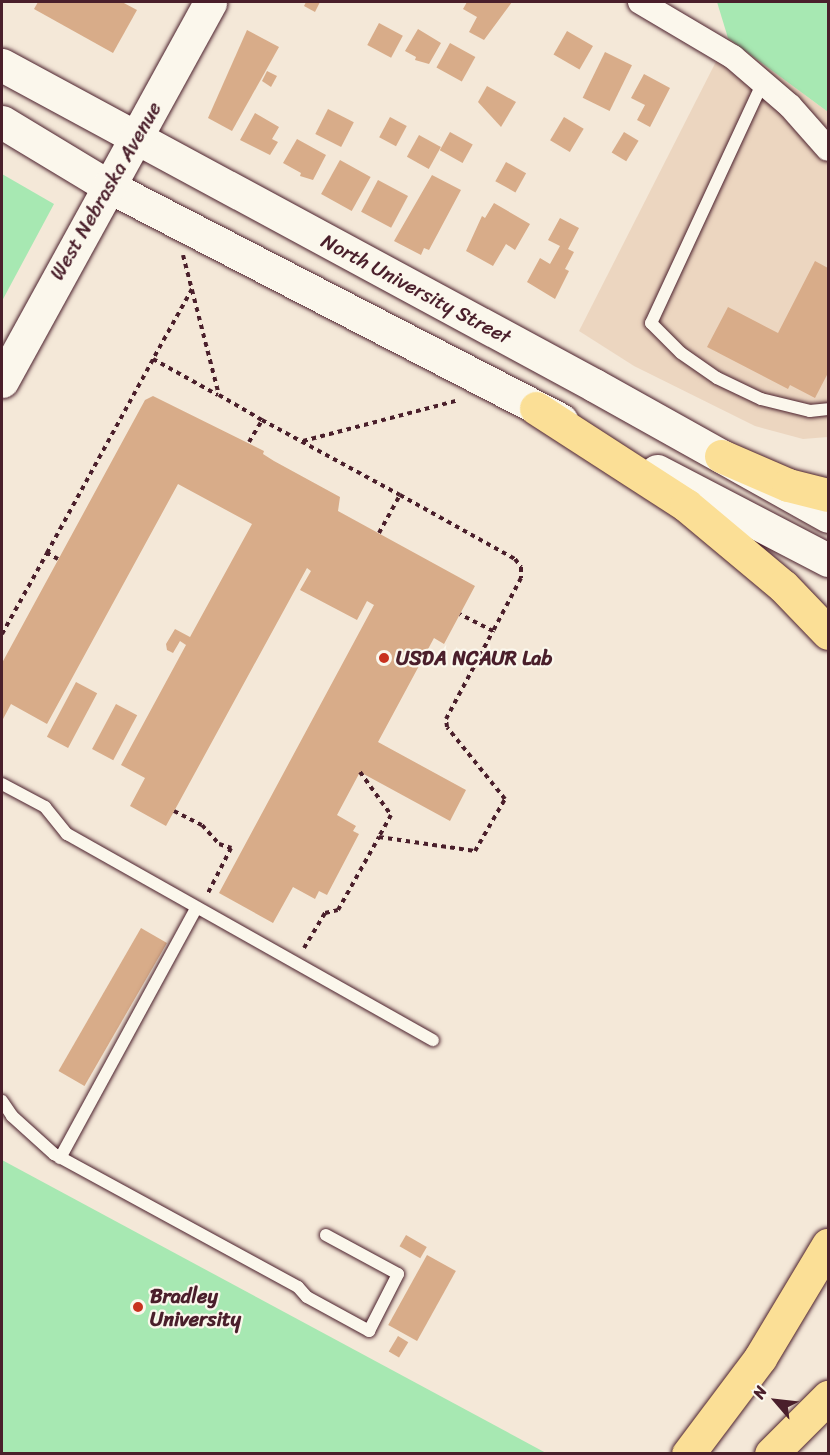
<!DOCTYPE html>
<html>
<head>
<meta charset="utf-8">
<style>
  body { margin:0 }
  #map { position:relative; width:830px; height:1455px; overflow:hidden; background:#f4e8d8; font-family:Sriracha,sans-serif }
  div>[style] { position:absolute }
  .built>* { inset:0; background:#ecd6c0 }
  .green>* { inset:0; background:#a7e8b2 }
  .building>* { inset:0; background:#d8ac89; transform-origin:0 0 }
  .path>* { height:4px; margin-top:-2px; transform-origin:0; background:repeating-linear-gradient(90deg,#4a1f2b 0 4.5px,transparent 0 9px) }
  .roads { filter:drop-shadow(0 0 2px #4a1f2b) drop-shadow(0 0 2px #4a1f2b) }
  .lane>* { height:12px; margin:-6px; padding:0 6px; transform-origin:6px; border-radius:6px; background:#fbf7ec }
  .street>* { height:24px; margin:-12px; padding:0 12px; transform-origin:12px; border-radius:12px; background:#fbf7ec }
  .secondary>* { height:33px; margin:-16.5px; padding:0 16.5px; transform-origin:16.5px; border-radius:16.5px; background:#fbf7ec }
  .highway>* { height:33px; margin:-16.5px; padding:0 16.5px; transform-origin:16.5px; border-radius:16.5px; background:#fbdf96 }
  .dots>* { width:16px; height:16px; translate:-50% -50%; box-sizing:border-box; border:3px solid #fbf7ec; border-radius:50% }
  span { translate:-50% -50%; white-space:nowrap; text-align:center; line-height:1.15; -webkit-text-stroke:4.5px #fbf7ec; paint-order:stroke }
  .street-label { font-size:20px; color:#4a1f2b }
  .poi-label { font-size:20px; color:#4a1f2b; font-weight:700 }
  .left { translate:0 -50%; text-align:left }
  .frame { position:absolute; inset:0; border:3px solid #4a1f2b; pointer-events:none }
  .north { position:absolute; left:746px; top:1371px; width:60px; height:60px; -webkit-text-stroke:4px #fbf7ec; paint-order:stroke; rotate:298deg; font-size:16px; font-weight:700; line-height:24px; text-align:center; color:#4a1f2b }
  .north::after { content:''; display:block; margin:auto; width:21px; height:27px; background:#4a1f2b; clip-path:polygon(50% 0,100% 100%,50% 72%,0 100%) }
</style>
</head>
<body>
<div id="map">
  <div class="built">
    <i style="clip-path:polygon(728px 38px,828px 112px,828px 437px,803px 439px,755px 426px,634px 366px,579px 331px)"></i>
  </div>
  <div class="green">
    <i style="clip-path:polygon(717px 2px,828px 2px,828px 112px,728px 38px)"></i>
    <i style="clip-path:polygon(2px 174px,54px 204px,2px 301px)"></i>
    <i style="clip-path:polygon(2px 1160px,546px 1453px,2px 1453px)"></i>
  </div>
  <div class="building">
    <i style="clip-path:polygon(38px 2px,122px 2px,137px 10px,113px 53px,34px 9px)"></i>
    <i style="clip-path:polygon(306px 2px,320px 2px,315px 12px,304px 6px)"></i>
    <i style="clip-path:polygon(467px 2px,512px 2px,484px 40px,469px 32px,477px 17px,463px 9px)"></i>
    <i style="left:379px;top:23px;width:27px;height:25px;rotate:28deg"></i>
    <i style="clip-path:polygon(418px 29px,441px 43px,429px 64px,415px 60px,416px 57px,405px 51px)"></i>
    <i style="clip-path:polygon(247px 30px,279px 47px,232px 131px,208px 118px)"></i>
    <i style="left:567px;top:31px;width:30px;height:27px;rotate:30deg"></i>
    <i style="left:450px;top:43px;width:29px;height:28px;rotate:29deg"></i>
    <i style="left:605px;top:52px;width:30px;height:51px;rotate:26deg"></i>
    <i style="clip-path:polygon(267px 71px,277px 76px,271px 87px,262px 81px)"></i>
    <i style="clip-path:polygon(644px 74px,670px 88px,650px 127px,637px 120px,645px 105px,631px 98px)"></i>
    <i style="clip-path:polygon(487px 86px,516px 102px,501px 127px,478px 102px)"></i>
    <i style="left:328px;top:109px;width:29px;height:28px;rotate:27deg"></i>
    <i style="clip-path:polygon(255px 113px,279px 127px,272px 139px,278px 142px,270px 155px,240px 140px)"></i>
    <i style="left:390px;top:117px;width:19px;height:23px;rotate:28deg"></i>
    <i style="left:564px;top:117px;width:23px;height:27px;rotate:31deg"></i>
    <i style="left:450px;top:132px;width:26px;height:21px;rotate:29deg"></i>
    <i style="left:624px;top:132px;width:17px;height:24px;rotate:31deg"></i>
    <i style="left:419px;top:135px;width:25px;height:25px;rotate:29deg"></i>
    <i style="clip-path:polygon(297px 139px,326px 155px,313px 180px,300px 176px,301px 173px,283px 163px)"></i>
    <i style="left:340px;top:160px;width:35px;height:39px;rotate:29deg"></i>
    <i style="left:506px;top:162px;width:23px;height:22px;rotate:29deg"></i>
    <i style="clip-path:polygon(432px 175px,461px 190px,429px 250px,424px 248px,421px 255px,394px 241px)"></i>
    <i style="left:378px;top:180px;width:34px;height:36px;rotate:28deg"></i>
    <i style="clip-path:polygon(494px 203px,530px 224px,515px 250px,506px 244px,493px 266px,466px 251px,482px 216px,485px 218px)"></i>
    <i style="clip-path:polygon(560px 218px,579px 228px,568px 249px,574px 252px,565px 269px,569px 271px,555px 299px,527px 282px,540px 258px,550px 264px,560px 246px,548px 240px)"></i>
    <i style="clip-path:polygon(815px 261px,828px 268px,828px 373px,815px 398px,790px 385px,788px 389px,707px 347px,728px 307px,778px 333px)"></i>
    <i style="clip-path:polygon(153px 396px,264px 451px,263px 454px,274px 461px,340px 497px,338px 511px,475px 586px,444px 644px,434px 638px,378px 742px,466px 790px,450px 821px,360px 772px,337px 815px,356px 826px,353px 831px,359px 834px,327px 895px,319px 891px,315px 899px,293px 887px,273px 923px,219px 893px,374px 605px,367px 601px,357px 620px,300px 590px,311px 571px,307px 568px,166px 826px,130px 806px,145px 778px,121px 765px,186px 645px,180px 641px,173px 653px,167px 650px,166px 644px,175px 629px,190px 637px,252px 524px,178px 484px,47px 724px,11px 704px,2px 721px,2px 663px,145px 400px)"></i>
    <i style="left:76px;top:682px;width:24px;height:62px;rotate:28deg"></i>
    <i style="left:116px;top:704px;width:24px;height:51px;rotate:28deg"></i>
    <i style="left:141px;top:928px;width:30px;height:165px;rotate:30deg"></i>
    <i style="left:406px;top:1235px;width:24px;height:13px;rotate:30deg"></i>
    <i style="left:427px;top:1255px;width:33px;height:80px;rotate:29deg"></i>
    <i style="left:398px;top:1336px;width:12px;height:18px;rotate:31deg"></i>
  </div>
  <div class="path">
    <i style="left:183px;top:255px;width:145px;rotate:75.6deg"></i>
    <i style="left:219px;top:395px;width:50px;rotate:30.2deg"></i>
    <i style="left:192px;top:289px;width:80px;rotate:119.1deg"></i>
    <i style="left:153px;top:359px;width:74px;rotate:29deg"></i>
    <i style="left:303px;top:441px;width:161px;rotate:-14.7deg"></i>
    <i style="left:249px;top:442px;width:26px;rotate:-59deg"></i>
    <i style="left:262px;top:420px;width:157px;rotate:28.5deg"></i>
    <i style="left:379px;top:533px;width:43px;rotate:-61.1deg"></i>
    <i style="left:400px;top:495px;width:132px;rotate:29.1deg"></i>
    <i style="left:515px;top:559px;width:10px;rotate:53deg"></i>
    <i style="left:521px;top:567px;width:11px;rotate:90deg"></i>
    <i style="left:521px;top:578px;width:60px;rotate:117.8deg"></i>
    <i style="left:58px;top:559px;width:13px;rotate:-151deg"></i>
    <i style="left:47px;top:553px;width:221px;rotate:-61.3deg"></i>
    <i style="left:2px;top:634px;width:93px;rotate:-60.9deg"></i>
    <i style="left:360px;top:772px;width:53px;rotate:54.2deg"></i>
    <i style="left:391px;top:815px;width:25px;rotate:119deg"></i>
    <i style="left:174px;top:811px;width:31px;rotate:27deg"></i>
    <i style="left:202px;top:825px;width:25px;rotate:48deg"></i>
    <i style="left:219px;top:844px;width:13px;rotate:18deg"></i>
    <i style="left:231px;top:848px;width:51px;rotate:117.1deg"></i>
    <i style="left:304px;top:948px;width:41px;rotate:-59deg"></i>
    <i style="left:325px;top:913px;width:13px;rotate:-13deg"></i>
    <i style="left:338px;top:910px;width:84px;rotate:-60.7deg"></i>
    <i style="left:379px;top:837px;width:97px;rotate:8.3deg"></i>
    <i style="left:475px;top:851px;width:60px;rotate:-60deg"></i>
    <i style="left:505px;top:799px;width:92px;rotate:-128.9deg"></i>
    <i style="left:447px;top:727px;width:8px;rotate:-97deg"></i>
    <i style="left:446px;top:719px;width:100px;rotate:-61.9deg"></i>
    <i style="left:493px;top:631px;width:37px;rotate:-153deg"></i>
  </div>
  <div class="roads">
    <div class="lane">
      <i style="left:763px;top:82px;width:266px;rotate:114.9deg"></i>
      <i style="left:651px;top:323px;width:42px;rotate:45deg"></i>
      <i style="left:681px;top:353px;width:44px;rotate:34.8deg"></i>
      <i style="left:717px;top:378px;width:49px;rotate:25.5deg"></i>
      <i style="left:761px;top:399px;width:50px;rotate:13.8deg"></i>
      <i style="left:810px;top:411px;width:18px;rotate:-6deg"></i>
      <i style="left:2px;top:784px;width:49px;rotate:28.1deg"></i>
      <i style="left:45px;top:807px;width:35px;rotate:51deg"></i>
      <i style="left:67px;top:834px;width:420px;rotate:29.4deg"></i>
      <i style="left:2px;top:1101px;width:18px;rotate:56deg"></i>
      <i style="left:12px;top:1116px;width:57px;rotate:42.1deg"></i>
      <i style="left:54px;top:1154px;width:278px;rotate:28.6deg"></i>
      <i style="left:298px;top:1287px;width:13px;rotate:48deg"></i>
      <i style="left:307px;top:1297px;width:71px;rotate:28.7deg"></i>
      <i style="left:369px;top:1331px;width:64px;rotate:-63deg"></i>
      <i style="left:398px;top:1274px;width:82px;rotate:-151.6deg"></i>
      <i style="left:60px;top:1158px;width:284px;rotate:-61.4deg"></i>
    </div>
    <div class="street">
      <i style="left:640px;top:2px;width:108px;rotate:30.6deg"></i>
      <i style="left:733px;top:57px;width:75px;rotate:40.7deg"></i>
      <i style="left:790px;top:106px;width:57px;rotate:48.5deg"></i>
    </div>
    <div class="secondary">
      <i style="left:2px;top:65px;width:673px;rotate:28.39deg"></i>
      <i style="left:594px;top:385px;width:268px;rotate:29.2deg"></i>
      <i style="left:2px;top:122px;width:124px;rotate:31.1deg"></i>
      <i style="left:108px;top:186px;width:510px;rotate:27.32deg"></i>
      <i style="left:2px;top:381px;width:432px;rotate:-61.2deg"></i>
      <i style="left:657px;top:471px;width:193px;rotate:27.5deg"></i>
    </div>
    <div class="highway">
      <i style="left:536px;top:408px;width:179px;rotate:32.9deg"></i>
      <i style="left:686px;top:505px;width:126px;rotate:39.9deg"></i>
      <i style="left:783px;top:586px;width:65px;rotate:46.2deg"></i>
      <i style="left:721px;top:456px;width:73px;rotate:23.4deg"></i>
      <i style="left:788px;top:485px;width:41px;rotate:14deg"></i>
      <i style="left:688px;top:1454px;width:120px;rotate:-53.1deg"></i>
      <i style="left:760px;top:1358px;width:132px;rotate:-59deg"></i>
      <i style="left:771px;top:1454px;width:81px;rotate:-45deg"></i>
    </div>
  </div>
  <div class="dots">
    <i style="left:384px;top:658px;background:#c8321e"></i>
    <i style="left:138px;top:1307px;background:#c8321e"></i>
  </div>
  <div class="street-label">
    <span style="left:106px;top:191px;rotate:-60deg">West Nebraska Avenue</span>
    <span style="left:416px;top:289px;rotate:28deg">North University Street</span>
  </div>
  <div class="poi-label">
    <span class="left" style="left:396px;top:658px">USDA NCAUR Lab</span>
    <span class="left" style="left:150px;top:1308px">Bradley<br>University</span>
  </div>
  <div class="frame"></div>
  <div class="north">N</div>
</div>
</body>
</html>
